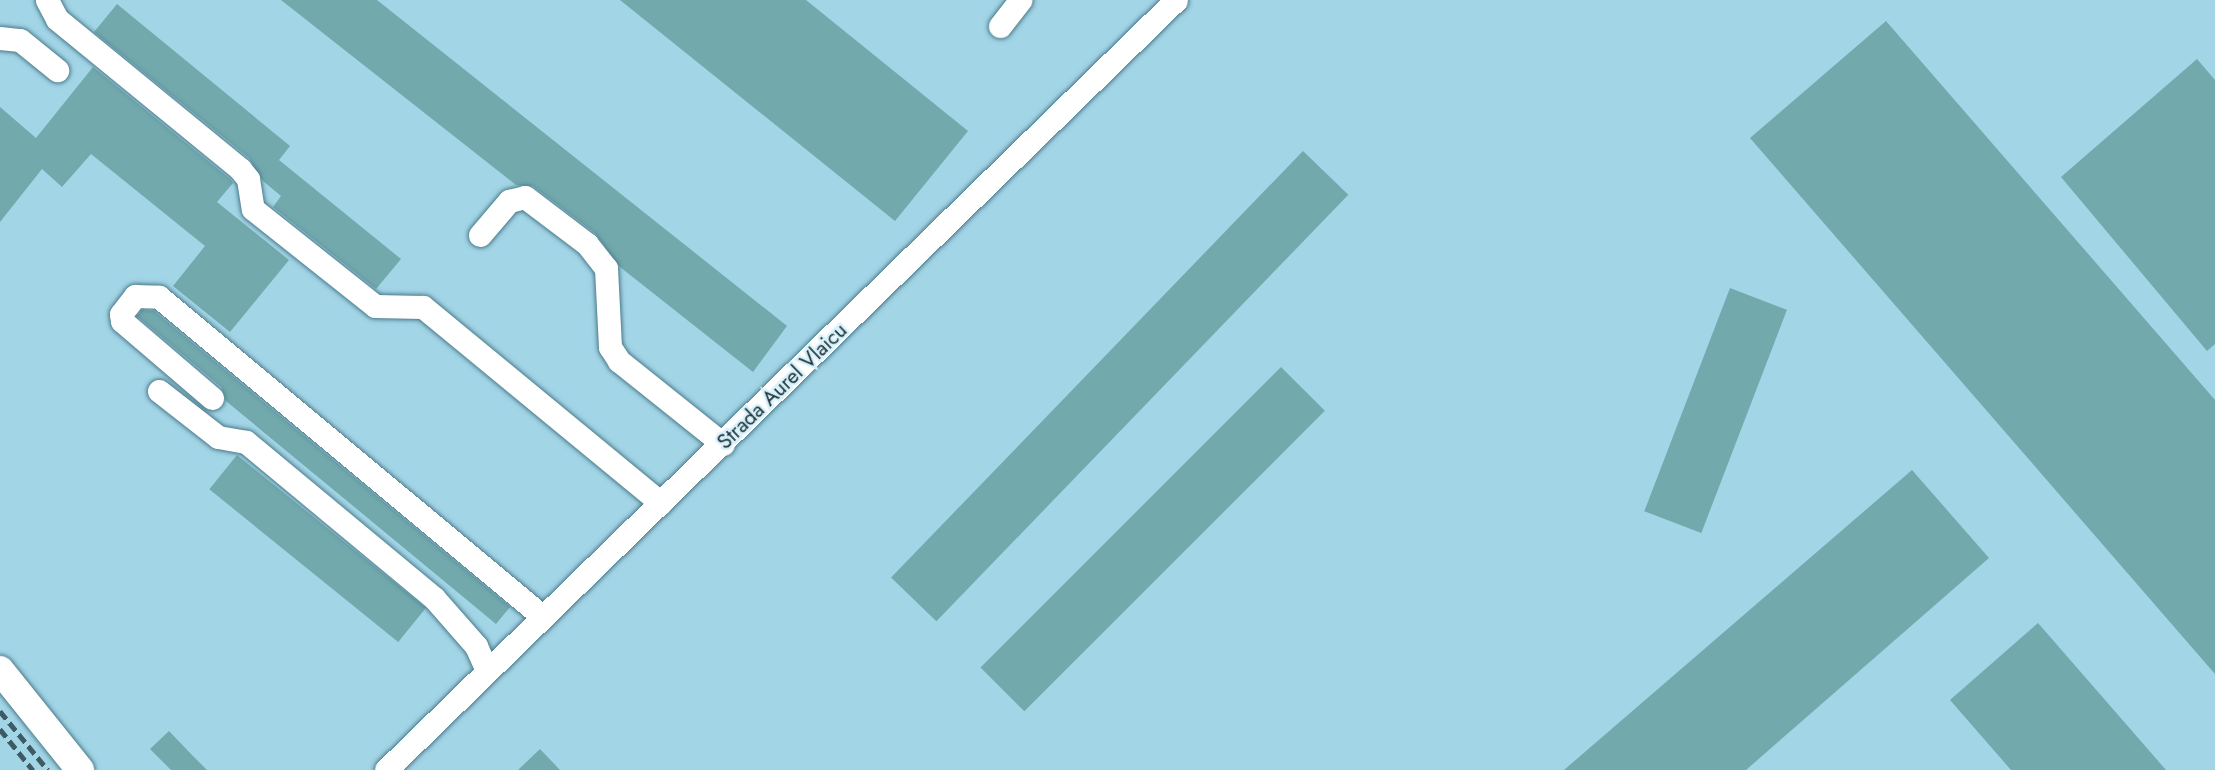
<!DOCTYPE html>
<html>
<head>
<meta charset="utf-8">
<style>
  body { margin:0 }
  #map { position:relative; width:2215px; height:770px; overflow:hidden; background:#a2d5e6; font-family:Jost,sans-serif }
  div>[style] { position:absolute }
  .building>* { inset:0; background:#72a9ad; transform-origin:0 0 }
  .roads { filter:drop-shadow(0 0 2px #4b7b8b) drop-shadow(0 0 2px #4b7b8b) }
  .minor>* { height:23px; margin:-11.5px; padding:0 11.5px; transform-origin:11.5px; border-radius:11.5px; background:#fff }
  .major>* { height:28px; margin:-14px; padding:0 14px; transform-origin:14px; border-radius:14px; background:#fff }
  .rail>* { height:4.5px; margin-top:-2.25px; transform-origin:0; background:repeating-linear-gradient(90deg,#3e5b64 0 10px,transparent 0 15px) }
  span { translate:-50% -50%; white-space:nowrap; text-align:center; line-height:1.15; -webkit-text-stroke:5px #d8f1fa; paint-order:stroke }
  .street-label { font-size:21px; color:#192d33 }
</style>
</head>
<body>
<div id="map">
  <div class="building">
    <i style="clip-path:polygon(281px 0,377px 0,787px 326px,753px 372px,620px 267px,595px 233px,533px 186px,516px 185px)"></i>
    <i style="clip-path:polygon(620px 0,806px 0,968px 131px,895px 221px)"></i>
    <i style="clip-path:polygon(117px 4px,290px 146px,279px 160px,401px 259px,376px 289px,273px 207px,281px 196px,263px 181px,249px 158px,94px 32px)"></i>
    <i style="clip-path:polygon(1886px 21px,2215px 400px,2215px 674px,1750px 138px)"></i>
    <i style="clip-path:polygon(2197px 59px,2215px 80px,2215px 344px,2207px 351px,2061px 177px)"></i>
    <i style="clip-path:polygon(93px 67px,230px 179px,233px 183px,217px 202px,289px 260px,230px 332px,173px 286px,205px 246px,91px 154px,62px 187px,42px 169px,0 222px,0 107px,36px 138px)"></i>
    <i style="left:1303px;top:151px;width:63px;height:593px;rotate:44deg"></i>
    <i style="left:1730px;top:288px;width:61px;height:239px;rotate:21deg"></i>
    <i style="clip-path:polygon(142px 310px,154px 311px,510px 607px,496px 624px,226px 401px,221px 387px,137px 316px)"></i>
    <i style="left:1281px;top:367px;width:62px;height:425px;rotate:45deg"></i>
    <i style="left:237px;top:455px;width:243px;height:44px;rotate:39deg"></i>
    <i style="clip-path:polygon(1912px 470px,1989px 558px,1746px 770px,1564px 770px)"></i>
    <i style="clip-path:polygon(2038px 623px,2166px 770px,2011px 770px,1950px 700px)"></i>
    <i style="clip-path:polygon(169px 731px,191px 754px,207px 770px,171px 770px,150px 749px)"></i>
    <i style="clip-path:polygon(540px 749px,560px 770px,518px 770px)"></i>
  </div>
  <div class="roads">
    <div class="minor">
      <i style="left:47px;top:0;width:21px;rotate:62deg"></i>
      <i style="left:57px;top:19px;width:237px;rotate:39.3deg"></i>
      <i style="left:240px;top:169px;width:13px;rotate:51deg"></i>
      <i style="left:248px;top:179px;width:30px;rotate:81deg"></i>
      <i style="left:253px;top:209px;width:156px;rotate:38.5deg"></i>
      <i style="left:375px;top:306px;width:48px;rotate:1.2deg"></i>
      <i style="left:423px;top:307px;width:308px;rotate:39.5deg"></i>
      <i style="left:1000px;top:26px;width:33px;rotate:-52deg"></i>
      <i style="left:0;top:38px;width:20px;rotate:6deg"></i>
      <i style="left:20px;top:40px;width:48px;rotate:39deg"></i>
      <i style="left:480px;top:235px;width:45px;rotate:-49.5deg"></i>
      <i style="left:509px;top:201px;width:16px;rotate:-14deg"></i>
      <i style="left:525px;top:197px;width:78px;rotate:37.2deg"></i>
      <i style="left:587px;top:244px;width:31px;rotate:52deg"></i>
      <i style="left:606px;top:268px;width:79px;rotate:87.1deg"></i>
      <i style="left:610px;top:347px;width:17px;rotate:57deg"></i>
      <i style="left:619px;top:361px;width:133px;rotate:38.6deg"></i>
      <i style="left:159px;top:391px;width:75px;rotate:37.9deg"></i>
      <i style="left:218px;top:437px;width:28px;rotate:10deg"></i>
      <i style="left:246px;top:442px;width:244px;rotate:39.7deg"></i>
      <i style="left:434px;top:598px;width:64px;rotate:48.8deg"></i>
      <i style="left:476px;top:646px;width:27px;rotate:66deg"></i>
      <i style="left:212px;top:398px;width:118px;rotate:-139.5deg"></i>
      <i style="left:122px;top:321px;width:7px;rotate:-98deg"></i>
      <i style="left:121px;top:314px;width:23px;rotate:-52deg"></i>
      <i style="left:135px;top:296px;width:24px;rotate:2deg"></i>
      <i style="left:159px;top:297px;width:500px;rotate:39.8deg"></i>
      <i style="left:386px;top:770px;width:1103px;rotate:-44.27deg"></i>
    </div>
    <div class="major">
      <i style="left:0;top:670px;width:128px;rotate:51.3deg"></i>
    </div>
  </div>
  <div class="rail">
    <i style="left:0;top:711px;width:76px;rotate:50.9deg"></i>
    <i style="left:0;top:729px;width:53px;rotate:51.2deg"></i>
  </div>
  <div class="street-label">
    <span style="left:782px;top:386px;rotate:-44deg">Strada Aurel Vlaicu</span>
  </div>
</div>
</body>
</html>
